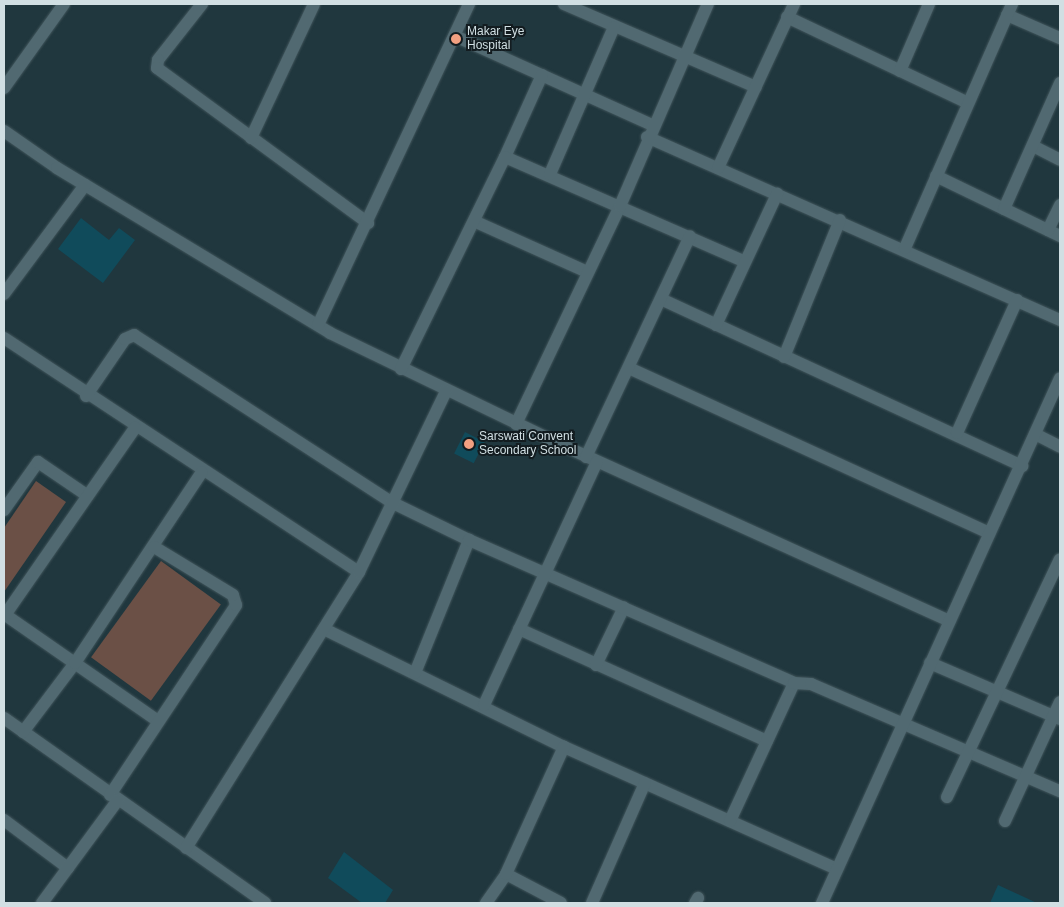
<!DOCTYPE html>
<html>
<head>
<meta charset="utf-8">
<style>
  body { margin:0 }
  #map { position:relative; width:1064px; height:907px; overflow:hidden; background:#20373e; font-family:Helvetica,sans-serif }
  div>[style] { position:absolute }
  .green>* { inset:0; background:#6b5046; transform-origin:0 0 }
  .building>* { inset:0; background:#104b5b; transform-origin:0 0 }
  .roads { filter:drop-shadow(0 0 1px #40545a) drop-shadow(0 0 1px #40545a) }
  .minor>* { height:12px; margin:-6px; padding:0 6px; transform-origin:6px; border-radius:6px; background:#516971 }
  .dots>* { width:14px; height:14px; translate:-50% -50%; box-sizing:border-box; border:2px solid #131c20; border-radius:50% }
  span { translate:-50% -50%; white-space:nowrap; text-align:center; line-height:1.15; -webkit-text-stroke:4px #131c20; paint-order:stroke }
  .poi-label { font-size:12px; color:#d1dfe3 }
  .left { translate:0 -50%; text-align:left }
  .frame { position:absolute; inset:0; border:5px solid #d1dfe3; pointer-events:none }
</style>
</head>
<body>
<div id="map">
  <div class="green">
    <i style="clip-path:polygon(36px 481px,66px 502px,4px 592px,4px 528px)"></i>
    <i style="left:161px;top:561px;width:74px;height:119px;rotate:36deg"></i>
  </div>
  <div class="building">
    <i style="clip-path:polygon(81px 218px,109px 240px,119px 228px,135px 240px,103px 283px,58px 249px)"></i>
    <i style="left:465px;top:432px;width:22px;height:24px;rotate:27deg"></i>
    <i style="clip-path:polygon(344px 852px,393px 890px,385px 903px,362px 903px,328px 878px)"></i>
    <i style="clip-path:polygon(998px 885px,1037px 903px,990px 903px)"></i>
  </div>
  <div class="roads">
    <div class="minor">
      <i style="left:202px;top:4px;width:71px;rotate:128.2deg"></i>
      <i style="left:158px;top:60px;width:8px;rotate:97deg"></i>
      <i style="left:157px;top:68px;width:262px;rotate:36.3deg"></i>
      <i style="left:564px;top:4px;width:209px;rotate:23.4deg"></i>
      <i style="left:1007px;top:15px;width:58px;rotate:23.5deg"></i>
      <i style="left:787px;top:17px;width:200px;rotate:25.4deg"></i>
      <i style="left:455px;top:36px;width:216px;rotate:24.3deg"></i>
      <i style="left:900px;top:71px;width:73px;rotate:-66.6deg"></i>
      <i style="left:542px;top:75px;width:90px;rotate:114.3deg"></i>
      <i style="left:505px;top:157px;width:260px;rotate:23.6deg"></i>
      <i style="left:4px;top:88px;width:103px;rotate:-54.5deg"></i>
      <i style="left:4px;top:131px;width:65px;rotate:34.9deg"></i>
      <i style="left:57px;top:168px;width:319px;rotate:31.1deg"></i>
      <i style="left:330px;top:333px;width:250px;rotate:25.8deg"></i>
      <i style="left:555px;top:442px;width:433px;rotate:24.4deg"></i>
      <i style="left:647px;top:137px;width:452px;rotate:23.9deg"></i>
      <i style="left:251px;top:138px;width:148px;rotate:-64.8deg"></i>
      <i style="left:1033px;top:146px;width:30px;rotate:27deg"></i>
      <i style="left:718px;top:168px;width:181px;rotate:-65.1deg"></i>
      <i style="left:550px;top:174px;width:160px;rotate:-66.5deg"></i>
      <i style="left:936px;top:176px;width:138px;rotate:25.8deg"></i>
      <i style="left:1004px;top:209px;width:138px;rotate:-66deg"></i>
      <i style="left:476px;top:222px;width:122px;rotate:24.2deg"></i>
      <i style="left:1048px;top:230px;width:28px;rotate:-64deg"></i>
      <i style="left:905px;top:248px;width:266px;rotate:-66.3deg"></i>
      <i style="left:4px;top:294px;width:136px;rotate:-53.4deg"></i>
      <i style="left:663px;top:300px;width:396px;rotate:24.8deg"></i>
      <i style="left:318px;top:325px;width:355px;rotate:-64.8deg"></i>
      <i style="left:716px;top:325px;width:145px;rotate:-65deg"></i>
      <i style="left:4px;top:338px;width:425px;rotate:33.4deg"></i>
      <i style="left:784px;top:357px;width:148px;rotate:-67.8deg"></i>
      <i style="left:401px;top:369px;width:236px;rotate:-63.9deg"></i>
      <i style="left:631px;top:369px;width:394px;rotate:24.6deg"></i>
      <i style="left:86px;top:396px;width:69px;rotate:-55.6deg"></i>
      <i style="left:125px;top:339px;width:10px;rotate:-24deg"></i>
      <i style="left:134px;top:335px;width:309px;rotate:33deg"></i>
      <i style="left:393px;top:503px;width:85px;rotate:26deg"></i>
      <i style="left:516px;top:424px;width:242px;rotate:-64.5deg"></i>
      <i style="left:620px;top:206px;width:220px;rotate:-66.5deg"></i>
      <i style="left:957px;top:433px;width:146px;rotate:-65.7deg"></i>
      <i style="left:1035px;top:434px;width:28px;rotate:27deg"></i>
      <i style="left:586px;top:457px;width:244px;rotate:-64.8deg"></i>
      <i style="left:4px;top:510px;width:59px;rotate:-54.7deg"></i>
      <i style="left:38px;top:462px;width:60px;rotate:34.2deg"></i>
      <i style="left:4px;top:614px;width:188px;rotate:34.8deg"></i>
      <i style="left:5px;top:615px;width:228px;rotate:-55.2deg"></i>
      <i style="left:519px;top:629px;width:272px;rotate:24.3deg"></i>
      <i style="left:326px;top:630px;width:265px;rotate:26.2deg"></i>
      <i style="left:564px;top:747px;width:299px;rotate:24.1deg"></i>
      <i style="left:930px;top:663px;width:142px;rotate:23.3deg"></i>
      <i style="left:596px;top:665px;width:64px;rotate:-64.2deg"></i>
      <i style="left:415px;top:673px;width:144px;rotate:-67.9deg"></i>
      <i style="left:469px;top:540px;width:355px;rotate:23.7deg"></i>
      <i style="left:794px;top:683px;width:152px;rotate:114.9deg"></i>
      <i style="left:794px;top:683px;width:17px;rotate:3deg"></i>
      <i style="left:811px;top:684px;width:271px;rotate:23.3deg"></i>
      <i style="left:484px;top:705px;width:268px;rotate:-65.1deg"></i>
      <i style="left:4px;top:718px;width:320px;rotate:35.3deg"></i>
      <i style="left:23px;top:732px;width:86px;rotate:-53deg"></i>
      <i style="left:75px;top:663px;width:229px;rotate:-56.4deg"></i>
      <i style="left:110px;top:795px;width:228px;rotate:-56.4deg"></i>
      <i style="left:236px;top:605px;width:10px;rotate:-107deg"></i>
      <i style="left:233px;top:595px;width:92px;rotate:-148.7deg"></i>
      <i style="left:947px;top:797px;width:263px;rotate:-64.6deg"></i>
      <i style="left:4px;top:820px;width:80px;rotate:36.9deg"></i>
      <i style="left:1005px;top:821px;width:131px;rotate:-65.2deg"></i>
      <i style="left:186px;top:848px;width:326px;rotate:-57.9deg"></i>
      <i style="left:359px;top:572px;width:201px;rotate:-64.3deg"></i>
      <i style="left:506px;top:874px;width:62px;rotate:27.8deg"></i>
      <i style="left:42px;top:903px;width:128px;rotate:-53.6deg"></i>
      <i style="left:486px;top:903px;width:35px;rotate:-55deg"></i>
      <i style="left:506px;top:874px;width:140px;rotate:-65.5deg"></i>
      <i style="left:592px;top:903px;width:131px;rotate:-66.2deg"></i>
      <i style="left:695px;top:903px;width:6px;rotate:-59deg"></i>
      <i style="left:822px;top:903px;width:576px;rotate:-65.61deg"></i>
    </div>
  </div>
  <div class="dots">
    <i style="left:456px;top:39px;background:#f2a081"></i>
    <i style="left:469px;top:444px;background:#f2a081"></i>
  </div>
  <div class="poi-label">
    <span class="left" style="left:467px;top:39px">Makar Eye<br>Hospital</span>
    <span class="left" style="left:479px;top:444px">Sarswati Convent<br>Secondary School</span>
  </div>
  <div class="frame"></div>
</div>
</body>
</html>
